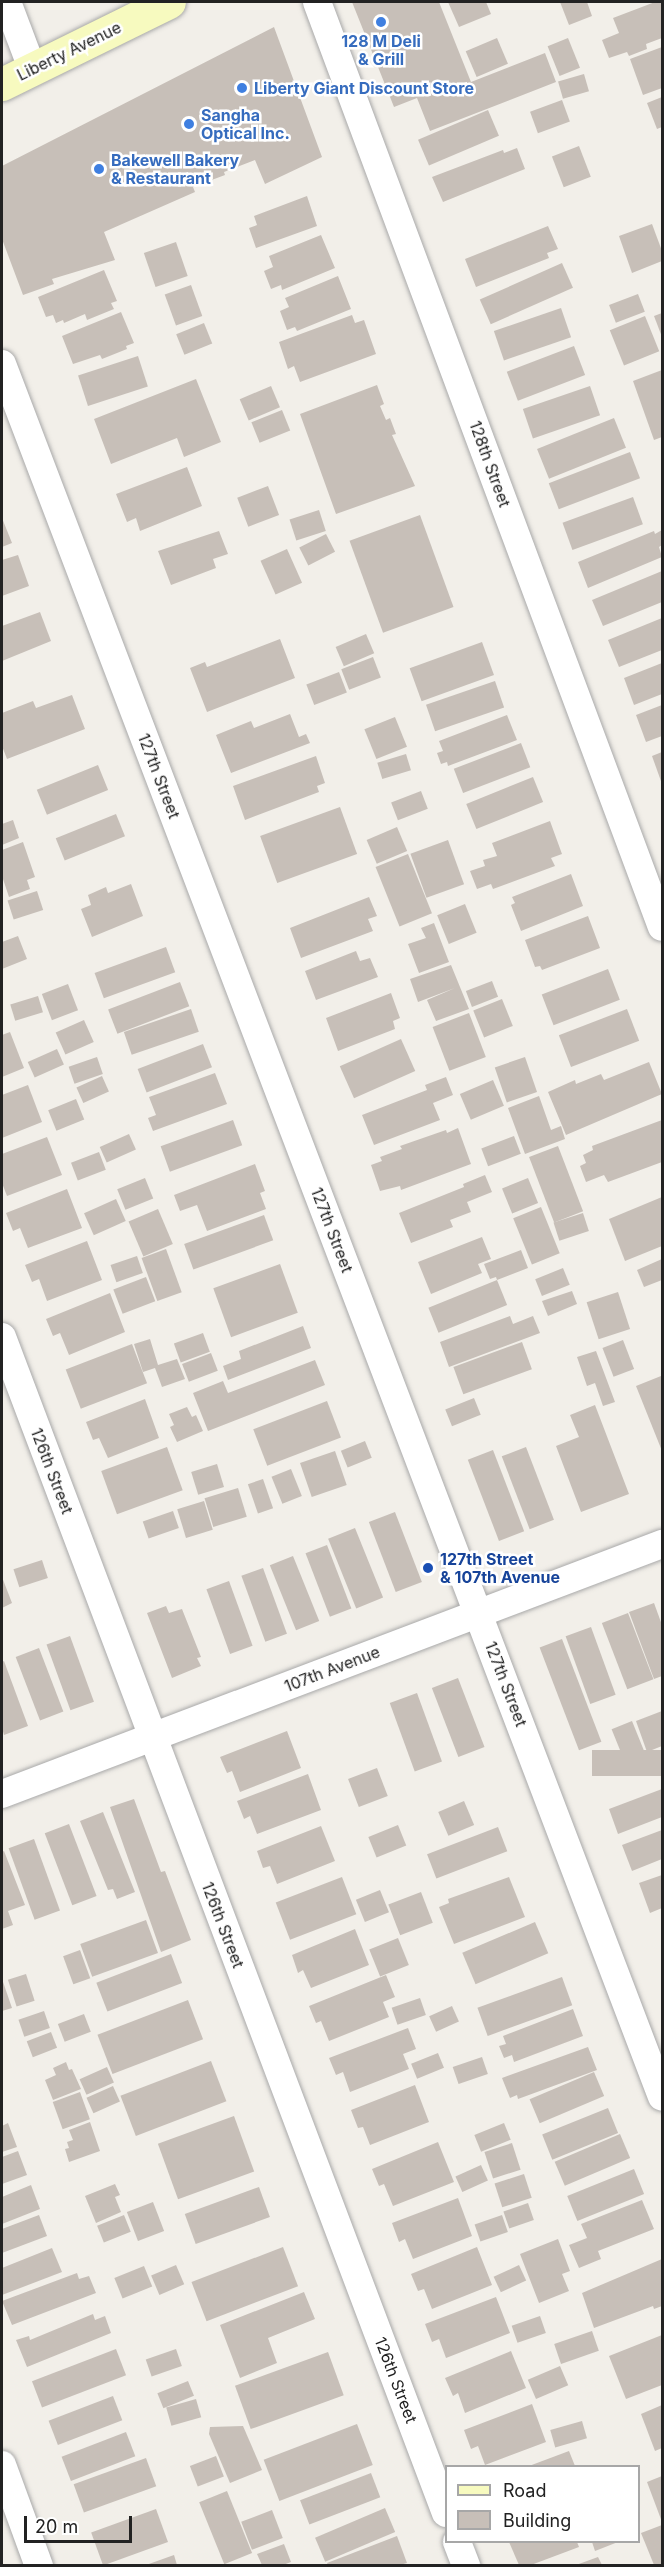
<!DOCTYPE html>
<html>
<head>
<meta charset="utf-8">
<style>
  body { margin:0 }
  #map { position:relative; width:664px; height:2567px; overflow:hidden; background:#f2efe9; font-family:Inter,sans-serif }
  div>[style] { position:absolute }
  .building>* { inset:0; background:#c7bfb8; transform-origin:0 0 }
  .roads { filter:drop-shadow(0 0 2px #a9a9a9) drop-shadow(0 0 2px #a9a9a9) }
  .street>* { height:28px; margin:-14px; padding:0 14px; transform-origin:14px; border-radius:14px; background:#fff }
  .secondary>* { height:33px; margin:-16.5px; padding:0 16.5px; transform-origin:16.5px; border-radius:16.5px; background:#f7fabf }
  .dots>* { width:16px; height:16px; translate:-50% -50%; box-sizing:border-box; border:3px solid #fff; border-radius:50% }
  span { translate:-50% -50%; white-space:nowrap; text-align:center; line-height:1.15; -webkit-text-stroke:5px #fff; paint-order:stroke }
  .shop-label { font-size:16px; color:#366cbe; font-weight:700 }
  .left { translate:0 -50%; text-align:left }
  .street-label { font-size:16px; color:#222 }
  .transit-label { font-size:16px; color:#164399; font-weight:700 }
  .frame { position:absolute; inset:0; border:3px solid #222; pointer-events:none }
  .legend { position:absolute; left:445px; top:2465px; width:195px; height:78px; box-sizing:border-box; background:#fff; border:2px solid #a7a7a7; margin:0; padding:8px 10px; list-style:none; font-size:18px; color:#222 }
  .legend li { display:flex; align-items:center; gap:12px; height:30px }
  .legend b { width:30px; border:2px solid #a7a7a7 }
  .scale { position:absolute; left:24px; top:2516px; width:108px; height:27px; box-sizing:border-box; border:3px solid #222; border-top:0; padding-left:8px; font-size:18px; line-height:21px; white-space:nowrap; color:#222; -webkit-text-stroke:4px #fff; paint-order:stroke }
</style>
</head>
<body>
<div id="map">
  <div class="building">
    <i style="clip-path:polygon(352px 2px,439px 2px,471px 82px,545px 53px,556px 82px,430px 131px,417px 98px,394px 107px)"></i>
    <i style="clip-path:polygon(448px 2px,486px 2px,491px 14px,459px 27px)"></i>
    <i style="clip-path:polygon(560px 2px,587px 2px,592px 16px,569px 25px)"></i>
    <i style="clip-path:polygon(655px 2px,662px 2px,662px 38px,646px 44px,647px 49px,629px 56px,627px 52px,609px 58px,602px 40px,619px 33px,613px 18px)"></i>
    <i style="clip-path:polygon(274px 27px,322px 157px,265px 184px,255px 160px,224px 172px,225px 175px,193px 187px,195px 192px,104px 232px,115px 260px,52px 279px,54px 284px,23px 295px,2px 239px,2px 166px)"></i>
    <i style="left:497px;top:38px;width:28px;height:34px;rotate:67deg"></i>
    <i style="left:568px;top:38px;width:32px;height:22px;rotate:68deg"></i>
    <i style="clip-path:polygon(662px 47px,662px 88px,643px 95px,630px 59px)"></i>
    <i style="left:584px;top:74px;width:18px;height:27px;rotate:74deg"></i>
    <i style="clip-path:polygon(662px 97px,662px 127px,657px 129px,647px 103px)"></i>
    <i style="left:562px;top:100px;width:23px;height:34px;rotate:70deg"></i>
    <i style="left:488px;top:110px;width:28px;height:76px;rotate:67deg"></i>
    <i style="left:579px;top:146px;width:33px;height:29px;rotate:69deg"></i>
    <i style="clip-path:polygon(517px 148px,525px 169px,443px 202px,432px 177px,503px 150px,504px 153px)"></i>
    <i style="clip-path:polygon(307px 196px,317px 226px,256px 248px,249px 228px,257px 225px,254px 216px)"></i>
    <i style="clip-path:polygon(652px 224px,662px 251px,662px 261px,632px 273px,619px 236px)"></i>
    <i style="clip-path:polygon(548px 226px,558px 249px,547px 253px,549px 258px,476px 287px,465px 259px)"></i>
    <i style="clip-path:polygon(321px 235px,335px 268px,282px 290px,281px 285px,271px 289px,264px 271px,273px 267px,269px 256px)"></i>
    <i style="left:176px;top:242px;width:36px;height:34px;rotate:71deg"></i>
    <i style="left:562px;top:263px;width:27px;height:90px;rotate:66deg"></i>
    <i style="clip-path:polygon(104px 270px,117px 301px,111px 303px,114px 309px,87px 320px,85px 314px,64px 323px,63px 320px,56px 323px,53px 315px,46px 317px,38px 297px)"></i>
    <i style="clip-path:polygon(338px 276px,351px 309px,297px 331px,295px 327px,287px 330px,280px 311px,289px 307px,285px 298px)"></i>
    <i style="left:191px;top:285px;width:33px;height:28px;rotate:70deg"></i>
    <i style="left:638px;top:294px;width:19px;height:31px;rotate:69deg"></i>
    <i style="left:561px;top:308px;width:31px;height:71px;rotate:71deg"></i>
    <i style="clip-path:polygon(121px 312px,134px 343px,126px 346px,127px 349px,102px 359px,100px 355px,73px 364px,62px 336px)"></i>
    <i style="clip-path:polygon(662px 313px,662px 337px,654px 316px)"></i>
    <i style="clip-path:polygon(352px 315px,355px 323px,364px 320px,376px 354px,300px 382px,294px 366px,288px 369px,279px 342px)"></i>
    <i style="left:645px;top:316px;width:38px;height:38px;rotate:68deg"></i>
    <i style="left:204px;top:323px;width:22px;height:30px;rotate:68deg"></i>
    <i style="left:574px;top:346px;width:31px;height:72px;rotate:69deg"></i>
    <i style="left:138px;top:356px;width:32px;height:63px;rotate:72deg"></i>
    <i style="clip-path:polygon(662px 370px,662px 437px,654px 440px,633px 381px)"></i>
    <i style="clip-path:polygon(196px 379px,221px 442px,184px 457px,177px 438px,111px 464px,94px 419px)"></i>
    <i style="clip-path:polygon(377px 385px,384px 404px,380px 406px,386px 420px,390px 418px,396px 434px,392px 435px,415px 486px,336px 514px,300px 414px)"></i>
    <i style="left:271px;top:386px;width:23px;height:34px;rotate:67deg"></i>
    <i style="left:590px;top:386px;width:31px;height:71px;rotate:71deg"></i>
    <i style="left:282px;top:410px;width:22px;height:33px;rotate:68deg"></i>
    <i style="left:614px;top:418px;width:32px;height:83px;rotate:68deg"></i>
    <i style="left:630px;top:452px;width:28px;height:87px;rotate:69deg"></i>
    <i style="clip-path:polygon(187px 467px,202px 506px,140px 531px,136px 518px,127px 522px,116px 494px)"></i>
    <i style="left:268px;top:486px;width:31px;height:33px;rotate:69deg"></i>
    <i style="left:633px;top:497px;width:29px;height:75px;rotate:70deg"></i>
    <i style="left:319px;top:510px;width:22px;height:31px;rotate:72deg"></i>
    <i style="left:420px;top:515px;width:98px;height:75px;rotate:70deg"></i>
    <i style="clip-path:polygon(2px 518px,12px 543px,2px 547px)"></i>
    <i style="clip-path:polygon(662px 530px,662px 545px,659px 547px,662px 557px,588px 588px,578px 562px,654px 531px,655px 534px)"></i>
    <i style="clip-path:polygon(219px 531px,228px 554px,213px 559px,216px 568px,171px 585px,158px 551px)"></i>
    <i style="left:326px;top:534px;width:20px;height:30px;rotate:63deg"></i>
    <i style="left:287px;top:549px;width:37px;height:29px;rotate:66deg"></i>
    <i style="clip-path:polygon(18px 555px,29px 586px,2px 596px,2px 560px)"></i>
    <i style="clip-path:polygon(662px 571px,662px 602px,603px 626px,592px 600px)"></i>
    <i style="clip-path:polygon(40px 612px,51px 641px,2px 661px,2px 626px)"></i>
    <i style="clip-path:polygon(662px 618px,662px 650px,619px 667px,608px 640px)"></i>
    <i style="left:366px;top:634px;width:21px;height:33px;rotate:67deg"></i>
    <i style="clip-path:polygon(280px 639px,295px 678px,207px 712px,190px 668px,205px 662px,207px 667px)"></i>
    <i style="left:482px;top:642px;width:35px;height:77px;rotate:70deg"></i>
    <i style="left:373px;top:657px;width:22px;height:34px;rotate:69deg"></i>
    <i style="clip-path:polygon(662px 663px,662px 694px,634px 705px,624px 678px)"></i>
    <i style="left:339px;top:672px;width:22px;height:35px;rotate:69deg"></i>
    <i style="left:495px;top:681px;width:28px;height:73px;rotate:71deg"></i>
    <i style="clip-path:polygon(72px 695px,85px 729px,7px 759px,2px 746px,2px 713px,33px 701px,36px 708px)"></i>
    <i style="clip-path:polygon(662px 705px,662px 736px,646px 742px,636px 715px)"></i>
    <i style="clip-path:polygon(290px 714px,299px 737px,306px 734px,310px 743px,231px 773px,216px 735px,251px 721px,254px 728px)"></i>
    <i style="clip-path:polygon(507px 715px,517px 740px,448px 766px,447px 762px,441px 764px,437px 753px,443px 751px,439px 741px)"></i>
    <i style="left:395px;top:717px;width:32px;height:33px;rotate:68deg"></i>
    <i style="left:521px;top:743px;width:26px;height:72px;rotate:69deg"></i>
    <i style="clip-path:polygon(662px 752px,662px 784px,652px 756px)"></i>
    <i style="left:406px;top:754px;width:17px;height:30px;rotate:73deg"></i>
    <i style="clip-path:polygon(316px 756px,325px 783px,317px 786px,319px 792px,245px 820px,233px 786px)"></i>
    <i style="left:98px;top:765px;width:27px;height:66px;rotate:68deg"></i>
    <i style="left:533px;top:777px;width:27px;height:72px;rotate:68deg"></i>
    <i style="left:421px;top:791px;width:19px;height:32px;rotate:69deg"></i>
    <i style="left:340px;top:807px;width:50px;height:85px;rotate:70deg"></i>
    <i style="left:116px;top:814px;width:24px;height:65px;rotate:68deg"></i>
    <i style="clip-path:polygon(13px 820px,19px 838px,2px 845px,2px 824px)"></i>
    <i style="clip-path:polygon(550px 821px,562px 854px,551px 858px,555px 866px,493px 889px,491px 884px,477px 889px,470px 871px,485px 866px,483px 860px,497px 856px,492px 843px)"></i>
    <i style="left:397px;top:827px;width:26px;height:33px;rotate:67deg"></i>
    <i style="left:448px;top:840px;width:47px;height:40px;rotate:70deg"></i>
    <i style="clip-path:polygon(23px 842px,35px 877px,27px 880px,30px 889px,9px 897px,2px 876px,2px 850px)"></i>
    <i style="left:408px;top:854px;width:64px;height:35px;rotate:68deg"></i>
    <i style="clip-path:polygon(571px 874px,583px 906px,521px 931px,511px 905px,515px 903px,512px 897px)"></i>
    <i style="clip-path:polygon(131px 884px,143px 916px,92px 937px,81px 909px,91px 905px,88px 895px,106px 887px,108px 893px)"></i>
    <i style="left:37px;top:891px;width:20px;height:31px;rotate:72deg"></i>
    <i style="clip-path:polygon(369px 897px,377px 916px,368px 919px,373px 931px,301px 958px,290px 928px)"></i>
    <i style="left:465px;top:904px;width:31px;height:30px;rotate:68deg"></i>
    <i style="clip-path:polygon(588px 916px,600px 948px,542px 970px,540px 966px,535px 967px,525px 940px)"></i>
    <i style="clip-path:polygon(434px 923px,449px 962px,419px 973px,408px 944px,426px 938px,421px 928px)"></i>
    <i style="clip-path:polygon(18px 936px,27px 959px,2px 969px,2px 942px)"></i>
    <i style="left:166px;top:947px;width:27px;height:76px;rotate:70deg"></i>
    <i style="clip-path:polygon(356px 951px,360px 961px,370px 958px,378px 977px,316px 1000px,305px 971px)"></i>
    <i style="clip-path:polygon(451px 965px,469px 1009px,436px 1021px,427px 1000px,455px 988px,418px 1002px,410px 979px)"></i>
    <i style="left:608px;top:969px;width:33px;height:71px;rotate:69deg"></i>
    <i style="left:492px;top:981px;width:17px;height:28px;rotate:69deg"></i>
    <i style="left:180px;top:982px;width:26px;height:77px;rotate:69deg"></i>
    <i style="left:68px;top:984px;width:28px;height:28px;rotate:69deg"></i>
    <i style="clip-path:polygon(391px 993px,400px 1018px,393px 1021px,395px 1029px,338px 1051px,326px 1018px)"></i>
    <i style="left:38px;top:996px;width:17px;height:29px;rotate:73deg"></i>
    <i style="left:502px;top:999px;width:29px;height:31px;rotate:68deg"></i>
    <i style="left:191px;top:1009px;width:24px;height:71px;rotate:71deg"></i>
    <i style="left:627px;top:1009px;width:34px;height:73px;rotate:69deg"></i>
    <i style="left:469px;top:1013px;width:47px;height:39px;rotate:69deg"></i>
    <i style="left:84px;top:1020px;width:24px;height:31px;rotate:66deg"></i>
    <i style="clip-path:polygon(10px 1032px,24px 1068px,2px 1077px,2px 1035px)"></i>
    <i style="left:401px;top:1039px;width:35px;height:67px;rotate:66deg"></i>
    <i style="left:203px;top:1044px;width:25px;height:70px;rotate:69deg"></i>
    <i style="left:57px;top:1049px;width:17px;height:32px;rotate:66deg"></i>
    <i style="left:97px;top:1057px;width:18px;height:30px;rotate:71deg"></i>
    <i style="left:525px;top:1057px;width:37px;height:32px;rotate:71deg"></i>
    <i style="clip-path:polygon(649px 1062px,662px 1094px,566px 1135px,548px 1092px,575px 1080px,576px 1084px,601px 1074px,604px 1080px)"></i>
    <i style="clip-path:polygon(215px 1073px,227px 1104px,153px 1131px,148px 1118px,156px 1115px,149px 1097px)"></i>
    <i style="left:102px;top:1076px;width:17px;height:28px;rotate:66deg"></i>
    <i style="clip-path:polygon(446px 1077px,453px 1095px,433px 1103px,440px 1120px,374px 1145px,362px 1115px,427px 1090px,425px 1085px)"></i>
    <i style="left:493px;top:1080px;width:28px;height:36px;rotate:67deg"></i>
    <i style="clip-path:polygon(28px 1085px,42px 1122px,2px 1138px,2px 1095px)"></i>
    <i style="clip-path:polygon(539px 1096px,551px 1130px,561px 1126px,565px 1139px,525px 1154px,508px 1108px)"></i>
    <i style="left:76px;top:1099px;width:22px;height:30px;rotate:68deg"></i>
    <i style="left:233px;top:1120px;width:27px;height:77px;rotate:70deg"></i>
    <i style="clip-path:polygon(662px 1120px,662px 1162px,608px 1182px,604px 1175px,586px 1182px,580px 1166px,586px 1163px,583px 1155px,593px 1150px,592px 1146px)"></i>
    <i style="clip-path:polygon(458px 1128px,471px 1164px,401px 1190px,400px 1186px,380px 1191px,371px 1165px,382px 1161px,380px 1157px,402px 1149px,400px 1146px,446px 1130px,447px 1133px)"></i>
    <i style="left:129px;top:1134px;width:17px;height:32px;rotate:66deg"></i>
    <i style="left:514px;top:1136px;width:19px;height:35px;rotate:69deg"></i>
    <i style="clip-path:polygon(47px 1137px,62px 1175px,7px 1196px,2px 1183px,2px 1154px)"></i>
    <i style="left:558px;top:1146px;width:70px;height:31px;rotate:69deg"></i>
    <i style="left:99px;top:1152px;width:19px;height:30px;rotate:69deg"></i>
    <i style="clip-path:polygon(255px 1164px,265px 1191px,260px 1193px,266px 1209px,207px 1231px,197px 1205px,180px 1211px,174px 1195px)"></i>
    <i style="clip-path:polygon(485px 1175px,492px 1192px,467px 1202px,471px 1212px,450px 1220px,453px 1227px,411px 1243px,399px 1213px,464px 1187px,463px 1184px)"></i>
    <i style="left:145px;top:1178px;width:22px;height:30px;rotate:68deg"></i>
    <i style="left:528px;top:1178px;width:27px;height:28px;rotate:68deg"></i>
    <i style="clip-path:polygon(67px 1189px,82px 1228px,28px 1248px,20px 1228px,13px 1231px,6px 1213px)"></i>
    <i style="clip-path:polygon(662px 1197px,662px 1246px,625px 1261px,609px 1219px)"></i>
    <i style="left:116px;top:1199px;width:24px;height:35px;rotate:66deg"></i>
    <i style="left:541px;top:1207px;width:50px;height:30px;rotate:68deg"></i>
    <i style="left:158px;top:1209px;width:38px;height:32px;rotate:67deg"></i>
    <i style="left:583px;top:1213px;width:19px;height:31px;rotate:72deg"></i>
    <i style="left:264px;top:1215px;width:27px;height:85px;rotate:70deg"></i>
    <i style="clip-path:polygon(482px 1237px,491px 1259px,478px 1264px,482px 1273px,431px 1294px,418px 1262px)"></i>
    <i style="clip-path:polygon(87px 1241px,102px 1280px,47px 1301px,39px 1279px,32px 1282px,25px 1265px)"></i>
    <i style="left:166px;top:1249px;width:46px;height:26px;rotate:70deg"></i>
    <i style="clip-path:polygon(521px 1250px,528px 1268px,497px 1280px,496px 1277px,490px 1279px,484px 1264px)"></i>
    <i style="left:137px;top:1256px;width:18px;height:28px;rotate:71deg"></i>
    <i style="clip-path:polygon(662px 1259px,662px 1280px,644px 1287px,637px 1270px)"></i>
    <i style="left:280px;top:1264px;width:52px;height:71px;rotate:70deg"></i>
    <i style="left:563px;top:1268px;width:18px;height:30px;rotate:68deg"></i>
    <i style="left:146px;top:1277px;width:26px;height:35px;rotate:69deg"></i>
    <i style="left:497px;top:1280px;width:27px;height:74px;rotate:68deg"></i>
    <i style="clip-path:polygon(572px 1291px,577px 1304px,548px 1316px,542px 1301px)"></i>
    <i style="left:618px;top:1292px;width:39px;height:33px;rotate:72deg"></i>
    <i style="clip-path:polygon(110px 1293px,125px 1332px,69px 1355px,60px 1333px,53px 1336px,46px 1319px)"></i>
    <i style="clip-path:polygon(510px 1316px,513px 1324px,533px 1316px,540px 1333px,449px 1367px,440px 1342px)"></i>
    <i style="clip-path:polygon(303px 1326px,311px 1348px,228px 1380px,223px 1366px,241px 1359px,239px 1351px)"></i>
    <i style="left:203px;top:1333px;width:20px;height:31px;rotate:70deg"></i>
    <i style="clip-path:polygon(150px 1339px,158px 1365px,177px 1359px,185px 1379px,162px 1387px,155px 1368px,143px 1372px,134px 1344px)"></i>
    <i style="left:623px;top:1340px;width:31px;height:22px;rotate:69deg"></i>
    <i style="left:522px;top:1342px;width:29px;height:73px;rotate:70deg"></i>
    <i style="left:132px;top:1344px;width:42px;height:71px;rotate:69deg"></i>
    <i style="clip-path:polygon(596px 1351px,615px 1402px,603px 1406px,595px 1383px,587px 1386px,577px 1357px)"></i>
    <i style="left:211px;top:1353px;width:19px;height:31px;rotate:69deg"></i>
    <i style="clip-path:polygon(315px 1360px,325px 1385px,208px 1431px,193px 1393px,223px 1381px,228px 1393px)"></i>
    <i style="clip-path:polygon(661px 1376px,662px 1379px,662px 1451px,636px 1386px)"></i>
    <i style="left:474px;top:1398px;width:18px;height:31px;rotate:68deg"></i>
    <i style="clip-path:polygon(145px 1399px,159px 1438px,108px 1458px,99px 1438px,93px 1440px,86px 1422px)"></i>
    <i style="left:327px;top:1401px;width:39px;height:79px;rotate:69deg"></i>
    <i style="clip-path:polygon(595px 1405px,629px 1494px,581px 1512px,556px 1446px,579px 1437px,570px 1415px)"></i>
    <i style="clip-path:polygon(187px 1407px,192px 1417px,196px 1415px,203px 1431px,177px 1442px,170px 1427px,174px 1425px,169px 1414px)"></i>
    <i style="left:365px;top:1441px;width:18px;height:26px;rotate:68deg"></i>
    <i style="left:167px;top:1447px;width:46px;height:70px;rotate:70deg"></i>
    <i style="left:526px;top:1447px;width:78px;height:26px;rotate:69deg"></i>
    <i style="left:493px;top:1450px;width:87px;height:27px;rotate:69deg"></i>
    <i style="left:335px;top:1451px;width:36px;height:37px;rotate:71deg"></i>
    <i style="left:217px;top:1464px;width:24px;height:27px;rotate:73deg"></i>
    <i style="left:291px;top:1469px;width:29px;height:21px;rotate:68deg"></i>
    <i style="left:263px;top:1479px;width:31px;height:16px;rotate:71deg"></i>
    <i style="left:238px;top:1488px;width:30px;height:35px;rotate:73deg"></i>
    <i style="left:204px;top:1501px;width:30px;height:28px;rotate:73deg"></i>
    <i style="left:173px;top:1511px;width:18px;height:32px;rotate:71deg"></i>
    <i style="left:395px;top:1512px;width:75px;height:28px;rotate:69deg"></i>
    <i style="left:355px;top:1528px;width:75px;height:29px;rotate:68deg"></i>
    <i style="left:327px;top:1545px;width:68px;height:23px;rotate:69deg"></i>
    <i style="left:293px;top:1556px;width:70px;height:25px;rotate:68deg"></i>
    <i style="left:42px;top:1560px;width:19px;height:30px;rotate:72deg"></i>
    <i style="left:263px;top:1568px;width:70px;height:23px;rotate:70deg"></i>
    <i style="clip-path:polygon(2px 1577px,12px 1603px,2px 1608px)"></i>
    <i style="left:229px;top:1581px;width:69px;height:24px;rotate:70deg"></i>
    <i style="clip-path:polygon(654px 1603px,662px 1625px,662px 1676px,654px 1679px,629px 1612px)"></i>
    <i style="clip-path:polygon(166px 1606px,169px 1613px,182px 1609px,201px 1657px,197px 1658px,201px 1666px,172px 1678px,147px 1613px)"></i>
    <i style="left:628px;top:1613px;width:71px;height:28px;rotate:69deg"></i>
    <i style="left:591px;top:1627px;width:72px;height:27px;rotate:70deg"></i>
    <i style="left:70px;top:1636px;width:70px;height:25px;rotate:70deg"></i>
    <i style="left:562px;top:1639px;width:110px;height:24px;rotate:69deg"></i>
    <i style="left:39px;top:1648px;width:68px;height:25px;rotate:69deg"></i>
    <i style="clip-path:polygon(4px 1661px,28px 1726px,4px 1735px,2px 1728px,2px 1662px)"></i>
    <i style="left:458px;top:1678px;width:74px;height:28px;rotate:69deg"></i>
    <i style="left:417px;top:1693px;width:73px;height:29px;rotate:70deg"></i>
    <i style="clip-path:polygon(662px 1711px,662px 1746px,647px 1752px,636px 1721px)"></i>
    <i style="left:632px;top:1721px;width:35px;height:22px;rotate:68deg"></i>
    <i style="clip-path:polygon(287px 1731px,301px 1768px,240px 1792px,232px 1771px,227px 1773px,220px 1757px)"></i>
    <i style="left:662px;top:1750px;width:26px;height:70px;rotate:90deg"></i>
    <i style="left:377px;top:1768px;width:30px;height:31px;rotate:69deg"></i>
    <i style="clip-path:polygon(308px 1774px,321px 1810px,257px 1834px,250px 1816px,244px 1819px,237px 1801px)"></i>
    <i style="clip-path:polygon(662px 1789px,662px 1817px,618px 1834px,609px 1809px)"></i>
    <i style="clip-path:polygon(134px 1799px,161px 1872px,165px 1871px,191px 1940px,161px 1952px,110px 1807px)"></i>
    <i style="left:464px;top:1801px;width:26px;height:28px;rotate:67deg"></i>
    <i style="clip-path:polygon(103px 1812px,135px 1892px,117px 1899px,113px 1889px,108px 1890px,80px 1821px)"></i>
    <i style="left:69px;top:1824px;width:77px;height:26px;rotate:69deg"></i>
    <i style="left:398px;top:1825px;width:22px;height:32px;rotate:68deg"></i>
    <i style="clip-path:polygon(321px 1826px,335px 1861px,277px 1884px,270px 1866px,263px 1868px,257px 1851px)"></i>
    <i style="left:498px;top:1827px;width:26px;height:76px;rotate:69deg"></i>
    <i style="clip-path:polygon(662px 1830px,662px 1859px,632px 1871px,622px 1845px)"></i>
    <i style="left:34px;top:1839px;width:76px;height:27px;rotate:70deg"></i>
    <i style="clip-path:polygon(4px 1851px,25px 1905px,8px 1911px,13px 1925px,2px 1929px,2px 1852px)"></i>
    <i style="clip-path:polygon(662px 1875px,662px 1908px,650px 1913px,639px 1883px)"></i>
    <i style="left:342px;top:1877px;width:40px;height:71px;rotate:69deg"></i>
    <i style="clip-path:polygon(509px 1877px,525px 1917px,454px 1944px,439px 1907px,449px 1903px,448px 1899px)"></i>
    <i style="left:380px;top:1890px;width:24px;height:26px;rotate:68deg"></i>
    <i style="left:421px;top:1892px;width:33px;height:35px;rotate:69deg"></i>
    <i style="left:146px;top:1920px;width:35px;height:70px;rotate:70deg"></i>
    <i style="left:535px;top:1922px;width:34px;height:79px;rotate:67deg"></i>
    <i style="clip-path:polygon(355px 1929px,369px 1965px,311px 1988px,303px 1970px,298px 1973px,292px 1955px)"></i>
    <i style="left:398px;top:1938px;width:29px;height:31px;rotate:68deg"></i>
    <i style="left:80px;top:1950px;width:30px;height:18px;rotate:70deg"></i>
    <i style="left:171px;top:1954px;width:31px;height:80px;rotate:69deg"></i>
    <i style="left:26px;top:1974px;width:28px;height:19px;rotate:72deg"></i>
    <i style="clip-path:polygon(386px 1975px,395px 1997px,383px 2002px,389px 2017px,329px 2041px,321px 2021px,316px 2023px,309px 2006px)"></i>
    <i style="left:562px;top:1977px;width:30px;height:90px;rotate:70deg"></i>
    <i style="clip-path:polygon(2px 1979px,12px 2008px,2px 2011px)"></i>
    <i style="left:420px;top:1998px;width:18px;height:30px;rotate:71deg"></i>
    <i style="left:188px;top:2000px;width:42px;height:97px;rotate:69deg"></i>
    <i style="left:452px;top:2006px;width:17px;height:25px;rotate:66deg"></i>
    <i style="clip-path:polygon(573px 2009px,583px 2036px,514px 2062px,512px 2055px,504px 2058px,499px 2046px,506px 2044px,503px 2036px)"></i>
    <i style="left:44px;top:2011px;width:18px;height:27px;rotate:71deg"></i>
    <i style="left:84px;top:2014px;width:19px;height:28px;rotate:69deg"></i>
    <i style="clip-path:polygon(408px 2028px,416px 2049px,403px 2054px,409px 2069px,350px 2092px,343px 2072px,336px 2075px,329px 2058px)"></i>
    <i style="left:51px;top:2032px;width:17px;height:26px;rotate:69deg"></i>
    <i style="clip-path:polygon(588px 2047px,597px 2070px,518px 2099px,517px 2095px,510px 2098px,502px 2078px)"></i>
    <i style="left:438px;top:2053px;width:16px;height:29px;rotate:68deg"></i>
    <i style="left:482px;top:2057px;width:18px;height:31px;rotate:71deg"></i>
    <i style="left:211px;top:2061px;width:43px;height:97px;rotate:69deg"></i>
    <i style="clip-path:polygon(66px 2062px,69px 2070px,72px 2069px,81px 2089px,53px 2100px,45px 2080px,56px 2075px,53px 2068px)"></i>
    <i style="left:107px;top:2067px;width:17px;height:30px;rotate:66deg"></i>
    <i style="left:594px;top:2072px;width:26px;height:70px;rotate:67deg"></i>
    <i style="clip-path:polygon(415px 2085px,429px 2122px,370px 2145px,363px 2127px,358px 2128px,351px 2110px)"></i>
    <i style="left:113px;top:2086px;width:17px;height:29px;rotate:66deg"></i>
    <i style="left:80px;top:2092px;width:29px;height:29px;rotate:70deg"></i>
    <i style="left:608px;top:2108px;width:27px;height:71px;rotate:68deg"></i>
    <i style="left:234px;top:2116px;width:59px;height:81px;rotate:70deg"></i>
    <i style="clip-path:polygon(90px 2122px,100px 2151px,69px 2162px,65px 2149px,69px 2148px,67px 2142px,73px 2140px,69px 2130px)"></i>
    <i style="clip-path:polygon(8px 2123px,17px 2147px,2px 2152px,2px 2126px)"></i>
    <i style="left:504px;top:2123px;width:18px;height:32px;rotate:68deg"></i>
    <i style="left:620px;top:2134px;width:26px;height:71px;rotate:67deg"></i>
    <i style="clip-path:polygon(438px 2142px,454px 2182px,393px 2206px,384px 2184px,379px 2186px,372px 2169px)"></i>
    <i style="left:512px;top:2143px;width:28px;height:29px;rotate:72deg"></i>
    <i style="clip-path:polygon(18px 2151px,27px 2175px,2px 2184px,2px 2157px)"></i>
    <i style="left:481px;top:2165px;width:17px;height:28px;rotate:66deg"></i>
    <i style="left:634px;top:2169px;width:27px;height:72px;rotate:68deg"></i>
    <i style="left:524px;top:2174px;width:25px;height:31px;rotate:72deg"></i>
    <i style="clip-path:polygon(115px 2184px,120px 2195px,115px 2197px,121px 2212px,96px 2223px,85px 2196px)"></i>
    <i style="clip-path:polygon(31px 2185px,40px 2209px,2px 2224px,2px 2197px)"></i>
    <i style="left:259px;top:2187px;width:32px;height:79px;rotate:70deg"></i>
    <i style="clip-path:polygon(458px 2198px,472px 2236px,413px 2259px,405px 2239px,399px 2242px,392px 2223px)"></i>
    <i style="clip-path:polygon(642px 2200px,654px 2229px,598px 2251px,601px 2259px,579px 2268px,569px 2245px,587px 2238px,581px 2224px)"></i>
    <i style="left:153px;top:2202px;width:31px;height:28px;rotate:69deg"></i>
    <i style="left:528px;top:2203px;width:18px;height:26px;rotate:71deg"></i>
    <i style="clip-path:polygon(39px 2215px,47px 2236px,2px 2253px,2px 2229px)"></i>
    <i style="left:124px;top:2215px;width:18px;height:29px;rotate:68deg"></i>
    <i style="left:502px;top:2215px;width:18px;height:29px;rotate:71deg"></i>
    <i style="clip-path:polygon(558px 2239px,570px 2271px,562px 2274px,569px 2291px,539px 2303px,520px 2254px)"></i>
    <i style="left:283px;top:2247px;width:42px;height:98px;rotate:69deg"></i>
    <i style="clip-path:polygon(477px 2247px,492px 2285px,432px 2309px,424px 2289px,418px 2291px,411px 2274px)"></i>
    <i style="clip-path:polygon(52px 2248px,62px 2272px,2px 2295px,2px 2268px)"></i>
    <i style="clip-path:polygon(662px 2259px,662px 2306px,654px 2309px,653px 2306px,594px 2328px,582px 2293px)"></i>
    <i style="left:176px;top:2265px;width:21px;height:27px;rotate:67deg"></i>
    <i style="left:519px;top:2265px;width:17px;height:28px;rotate:65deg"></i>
    <i style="left:144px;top:2266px;width:22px;height:32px;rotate:68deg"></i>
    <i style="clip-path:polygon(77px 2273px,79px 2279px,89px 2276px,96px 2293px,12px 2325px,2px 2301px)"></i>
    <i style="clip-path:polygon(304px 2292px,315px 2319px,268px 2338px,277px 2363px,240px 2378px,220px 2325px)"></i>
    <i style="clip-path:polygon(496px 2297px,510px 2333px,446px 2358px,439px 2339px,432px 2342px,425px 2324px)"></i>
    <i style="clip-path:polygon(93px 2314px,95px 2320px,105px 2316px,111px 2333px,27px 2367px,16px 2340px,29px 2336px,30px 2340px)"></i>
    <i style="left:540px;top:2316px;width:18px;height:30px;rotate:71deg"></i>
    <i style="left:592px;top:2331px;width:21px;height:40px;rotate:71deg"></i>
    <i style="clip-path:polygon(662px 2335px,662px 2385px,626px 2399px,609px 2356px)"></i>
    <i style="left:116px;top:2349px;width:28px;height:90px;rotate:69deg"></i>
    <i style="left:176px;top:2349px;width:18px;height:32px;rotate:71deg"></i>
    <i style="clip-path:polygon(511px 2351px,526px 2388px,465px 2413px,458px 2393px,453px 2396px,445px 2378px)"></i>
    <i style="left:328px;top:2352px;width:46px;height:99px;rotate:70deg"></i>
    <i style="left:560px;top:2366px;width:21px;height:35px;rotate:67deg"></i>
    <i style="left:188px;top:2381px;width:16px;height:33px;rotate:68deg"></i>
    <i style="left:113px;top:2396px;width:26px;height:69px;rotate:69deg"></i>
    <i style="left:196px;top:2399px;width:19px;height:31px;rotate:74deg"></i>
    <i style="clip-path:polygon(532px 2404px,546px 2442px,485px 2465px,478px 2446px,471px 2449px,464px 2430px)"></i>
    <i style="clip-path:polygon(662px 2405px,662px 2448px,655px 2451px,641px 2414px)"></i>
    <i style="left:582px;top:2421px;width:18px;height:33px;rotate:74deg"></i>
    <i style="left:357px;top:2424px;width:44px;height:100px;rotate:69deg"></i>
    <i style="clip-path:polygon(243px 2426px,262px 2470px,230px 2483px,209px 2434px,210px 2427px)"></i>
    <i style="left:126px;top:2432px;width:26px;height:69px;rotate:69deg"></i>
    <i style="clip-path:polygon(569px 2451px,575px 2466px,529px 2466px)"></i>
    <i style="left:216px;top:2456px;width:22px;height:28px;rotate:69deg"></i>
    <i style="left:146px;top:2458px;width:30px;height:77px;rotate:70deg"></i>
    <i style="left:371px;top:2473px;width:26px;height:76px;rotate:69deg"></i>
    <i style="clip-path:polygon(662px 2476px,662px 2522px,647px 2482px)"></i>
    <i style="left:227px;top:2491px;width:67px;height:30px;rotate:68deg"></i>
    <i style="left:385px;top:2508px;width:26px;height:76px;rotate:67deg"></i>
    <i style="left:156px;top:2509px;width:35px;height:69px;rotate:70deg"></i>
    <i style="left:272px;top:2510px;width:30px;height:33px;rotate:69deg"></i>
    <i style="clip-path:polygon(662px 2525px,662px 2565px,654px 2565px,641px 2533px)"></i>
    <i style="clip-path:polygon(397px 2536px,407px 2563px,400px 2565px,328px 2565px,327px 2563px)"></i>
    <i style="clip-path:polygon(509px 2542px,577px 2542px,579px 2547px,531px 2565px,519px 2565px)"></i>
    <i style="clip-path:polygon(592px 2542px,618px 2542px,595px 2551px)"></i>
    <i style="clip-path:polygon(284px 2544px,291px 2562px,283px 2565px,262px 2565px,257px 2554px)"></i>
    <i style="clip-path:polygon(174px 2555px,177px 2565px,146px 2565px)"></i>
    <i style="clip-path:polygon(598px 2557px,602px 2565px,576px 2565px)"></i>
  </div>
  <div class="roads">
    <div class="street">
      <i style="left:7px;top:2px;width:71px;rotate:69.3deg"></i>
      <i style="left:317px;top:2px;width:987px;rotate:69.55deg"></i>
      <i style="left:2px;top:364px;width:1854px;rotate:69.15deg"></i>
      <i style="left:2px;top:1337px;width:1257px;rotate:69.32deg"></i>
      <i style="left:2px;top:1794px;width:706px;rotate:-20.75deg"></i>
      <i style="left:2px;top:2465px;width:108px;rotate:69.9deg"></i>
      <i style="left:457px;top:2542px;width:26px;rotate:69deg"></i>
    </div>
    <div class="secondary">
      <i style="left:2px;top:84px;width:186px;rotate:-26.2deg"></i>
    </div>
  </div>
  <div class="dots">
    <i style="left:381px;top:22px;background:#3f7fe0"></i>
    <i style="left:242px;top:88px;background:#3f7fe0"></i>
    <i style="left:189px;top:124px;background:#3f7fe0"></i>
    <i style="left:99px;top:169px;background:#3f7fe0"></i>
    <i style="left:428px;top:1568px;background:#1a4fb4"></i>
  </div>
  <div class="shop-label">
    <span style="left:381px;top:50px">128 M Deli<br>&amp; Grill</span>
    <span class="left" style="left:254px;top:88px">Liberty Giant Discount Store</span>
    <span class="left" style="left:201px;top:124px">Sangha<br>Optical Inc.</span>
    <span class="left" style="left:111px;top:169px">Bakewell Bakery<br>&amp; Restaurant</span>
  </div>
  <div class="street-label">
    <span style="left:69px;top:51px;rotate:-26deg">Liberty Avenue</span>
    <span style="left:490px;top:464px;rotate:70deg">128th Street</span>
    <span style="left:159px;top:776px;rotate:69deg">127th Street</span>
    <span style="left:332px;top:1230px;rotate:69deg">127th Street</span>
    <span style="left:52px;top:1471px;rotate:69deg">126th Street</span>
    <span style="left:332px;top:1669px;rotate:-21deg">107th Avenue</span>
    <span style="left:506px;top:1684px;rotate:69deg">127th Street</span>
    <span style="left:223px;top:1925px;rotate:69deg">126th Street</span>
    <span style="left:396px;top:2380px;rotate:69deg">126th Street</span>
  </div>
  <div class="transit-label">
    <span class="left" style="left:440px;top:1568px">127th Street<br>&amp; 107th Avenue</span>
  </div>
  <div class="frame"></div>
  <ul class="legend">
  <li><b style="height:8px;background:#f7fabf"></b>Road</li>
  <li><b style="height:16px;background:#c7bfb8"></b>Building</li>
  </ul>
  <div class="scale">20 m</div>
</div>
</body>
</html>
